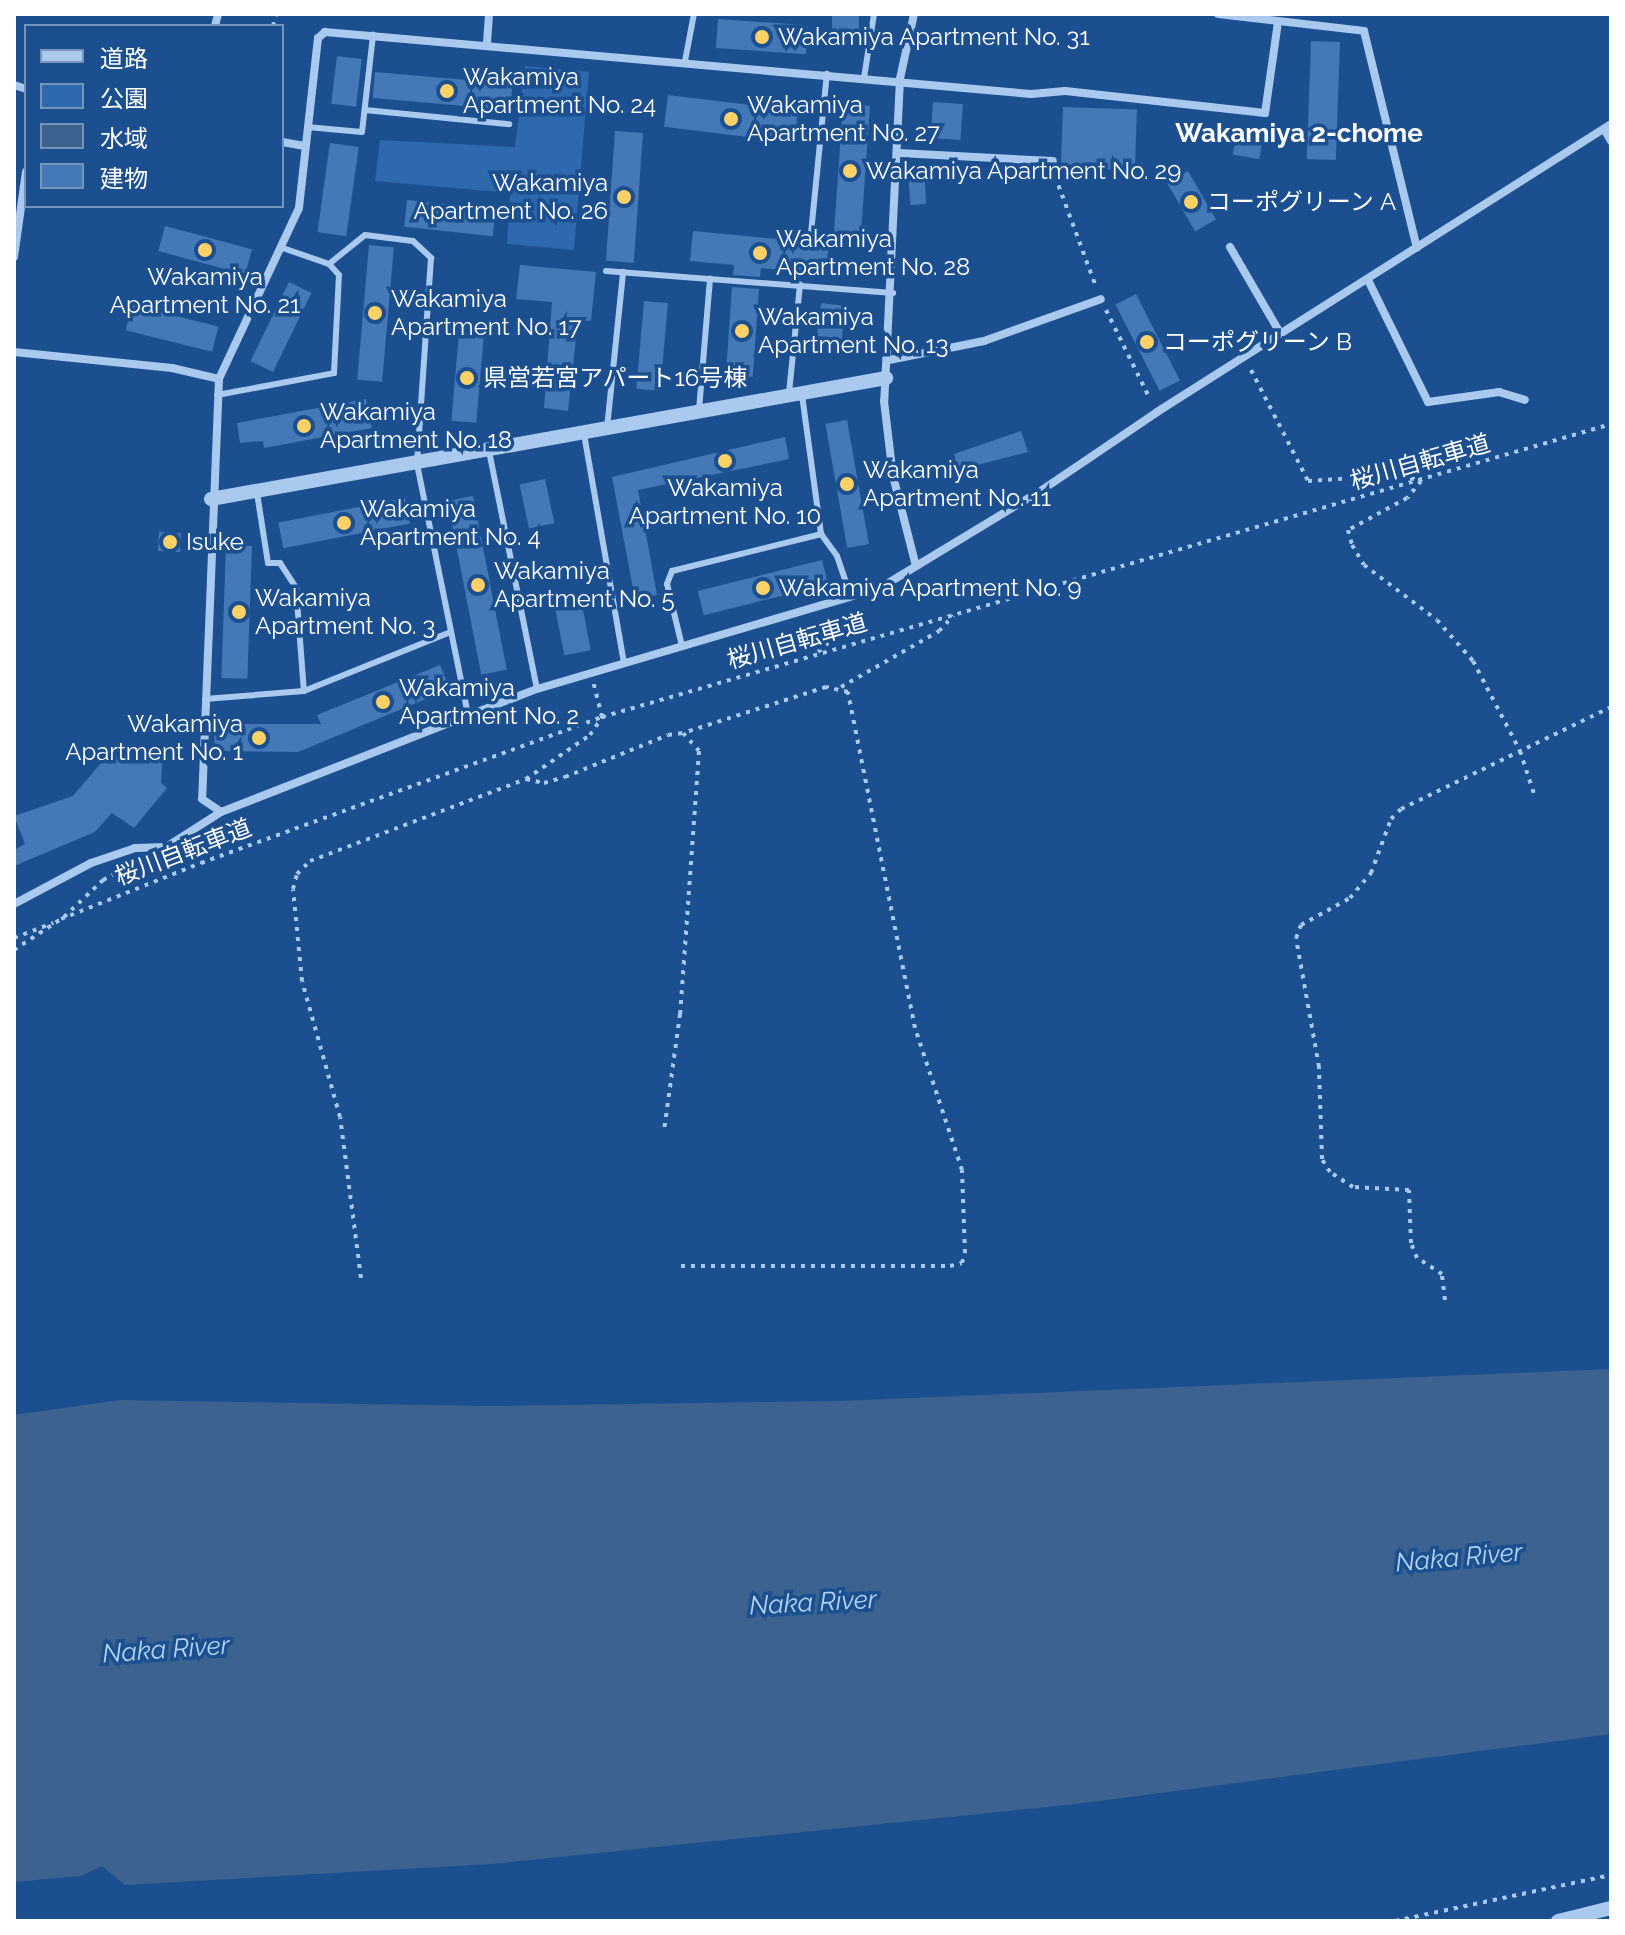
<!DOCTYPE html>
<html>
<head>
<meta charset="utf-8">
<style>
  body { margin:0 }
  #map { position:relative; width:1625px; height:1935px; overflow:hidden; background:#1b4f8f; font-family:Raleway,"Noto Sans JP",sans-serif }
  div>[style] { position:absolute }
  .green>* { inset:0; background:#2e69ad }
  .water>* { inset:0; background:#3c6290 }
  .building>* { inset:0; background:#4478b7; transform-origin:0 0 }
  .path>* { height:4px; margin-top:-2px; transform-origin:0; background:repeating-linear-gradient(90deg,#a9c9ee 0 4px,transparent 0 10px) }
  .service>* { height:6px; margin:-3px; padding:0 3px; transform-origin:3px; border-radius:3px; background:#a9c9ee }
  .minor>* { height:8px; margin:-4px; padding:0 4px; transform-origin:4px; border-radius:4px; background:#a9c9ee }
  .tertiary>* { height:14px; margin:-7px; padding:0 7px; transform-origin:7px; border-radius:7px; background:#a9c9ee }
  .dots>* { width:22px; height:22px; translate:-50% -50%; box-sizing:border-box; border:4px solid #1b4f8f; border-radius:50% }
  span { translate:-50% -50%; white-space:nowrap; text-align:center; line-height:1.15; -webkit-text-stroke:7px #1b4f8f; paint-order:stroke }
  .poi-label { font-size:24px; color:#fff }
  .left { translate:0 -50%; text-align:left }
  .right { translate:-100% -50%; text-align:right }
  .street-label { font-size:24px; color:#fff }
  .neighbourhood-label { font-size:26px; color:#fff; font-weight:700 }
  .water-label { font-size:26px; color:#b5d3f5; font-style:italic }
  .frame { position:absolute; inset:0; border:16px solid #fff; pointer-events:none }
  .legend { position:absolute; left:24px; top:24px; width:260px; height:184px; box-sizing:border-box; background:#1b4f8f; border:2px solid #7695bc; margin:0; padding:10px 14px; list-style:none; font-size:24px; color:#fff }
  .legend li { display:flex; align-items:center; gap:16px; height:40px }
  .legend b { width:40px; border:2px solid #7695bc }
</style>
</head>
<body>
<div id="map">
  <div class="green">
    <i style="clip-path:polygon(525px 66px,589px 72px,574px 250px,507px 244px,510px 193px,375px 181px,380px 140px,515px 147px)"></i>
  </div>
  <div class="water">
    <i style="clip-path:polygon(1611px 1369px,1611px 1734px,1076px 1804px,492px 1864px,125px 1885px,102px 1866px,81px 1876px,14px 1882px,14px 1415px,120px 1400px,492px 1406px,839px 1401px)"></i>
  </div>
  <div class="building">
    <i style="left:832px;top:14px;width:27px;height:26px"></i>
    <i style="left:718px;top:19px;width:90px;height:29px;rotate:4deg"></i>
    <i style="left:1311px;top:41px;width:29px;height:118px;rotate:2deg"></i>
    <i style="left:337px;top:56px;width:25px;height:48px;rotate:7deg"></i>
    <i style="left:375px;top:72px;width:138px;height:26px;rotate:5deg"></i>
    <i style="left:668px;top:95px;width:131px;height:32px;rotate:7deg"></i>
    <i style="left:933px;top:102px;width:30px;height:36px;rotate:4deg"></i>
    <i style="left:843px;top:104px;width:27px;height:132px;rotate:4deg"></i>
    <i style="left:1063px;top:107px;width:74px;height:61px;rotate:2deg"></i>
    <i style="left:1237px;top:130px;width:27px;height:25px;rotate:10deg"></i>
    <i style="left:615px;top:131px;width:28px;height:130px;rotate:4deg"></i>
    <i style="left:330px;top:143px;width:29px;height:90px;rotate:8deg"></i>
    <i style="left:1188px;top:171px;width:56px;height:24px;rotate:60deg"></i>
    <i style="left:924px;top:172px;width:32px;height:16px;rotate:86deg"></i>
    <i style="left:407px;top:200px;width:89px;height:27px;rotate:6deg"></i>
    <i style="left:165px;top:226px;width:90px;height:26px;rotate:15deg"></i>
    <i style="clip-path:polygon(693px 231px,829px 244px,826px 275px,761px 268px,760px 277px,733px 275px,734px 265px,690px 261px)"></i>
    <i style="left:369px;top:245px;width:25px;height:135px;rotate:5deg"></i>
    <i style="clip-path:polygon(520px 265px,596px 272px,591px 321px,578px 320px,568px 411px,544px 408px,552px 302px,516px 299px)"></i>
    <i style="left:289px;top:282px;width:25px;height:88px;rotate:26deg"></i>
    <i style="left:732px;top:287px;width:27px;height:88px;rotate:4deg"></i>
    <i style="left:1136px;top:294px;width:97px;height:23px;rotate:63deg"></i>
    <i style="left:644px;top:301px;width:24px;height:88px;rotate:5deg"></i>
    <i style="left:821px;top:303px;width:25px;height:44px;rotate:7deg"></i>
    <i style="left:132px;top:305px;width:89px;height:26px;rotate:14deg"></i>
    <i style="left:459px;top:333px;width:25px;height:88px;rotate:5deg"></i>
    <i style="clip-path:polygon(366px 399px,372px 428px,264px 448px,263px 441px,240px 443px,237px 423px)"></i>
    <i style="left:847px;top:420px;width:126px;height:22px;rotate:80deg"></i>
    <i style="clip-path:polygon(1021px 431px,1028px 452px,958px 470px,954px 454px)"></i>
    <i style="clip-path:polygon(785px 437px,789px 459px,638px 490px,657px 595px,635px 599px,612px 477px)"></i>
    <i style="left:545px;top:479px;width:45px;height:26px;rotate:78deg"></i>
    <i style="left:473px;top:496px;width:177px;height:26px;rotate:79deg"></i>
    <i style="left:405px;top:498px;width:26px;height:129px;rotate:79deg"></i>
    <i style="left:159px;top:532px;width:22px;height:19px;rotate:3deg"></i>
    <i style="left:226px;top:545px;width:26px;height:133px;rotate:2deg"></i>
    <i style="left:822px;top:560px;width:25px;height:128px;rotate:76deg"></i>
    <i style="left:582px;top:605px;width:46px;height:27px;rotate:79deg"></i>
    <i style="clip-path:polygon(440px 665px,450px 689px,298px 752px,214px 751px,215px 724px,321px 724px,317px 715px)"></i>
    <i style="clip-path:polygon(163px 754px,161px 783px,167px 788px,134px 828px,112px 813px,95px 832px,14px 866px,14px 850px,25px 844px,14px 816px,73px 796px,107px 756px)"></i>
  </div>
  <div class="path">
    <i style="left:273px;top:26px;width:12px;rotate:-76deg"></i>
    <i style="left:1055px;top:176px;width:118px;rotate:69.7deg"></i>
    <i style="left:1106px;top:310px;width:99px;rotate:63.7deg"></i>
    <i style="left:1251px;top:370px;width:125px;rotate:62.8deg"></i>
    <i style="left:1308px;top:481px;width:93px;rotate:-3.7deg"></i>
    <i style="left:1401px;top:475px;width:21px;rotate:17deg"></i>
    <i style="left:1421px;top:481px;width:22px;rotate:129deg"></i>
    <i style="left:1407px;top:498px;width:67px;rotate:151.5deg"></i>
    <i style="left:1348px;top:530px;width:16px;rotate:75deg"></i>
    <i style="left:1352px;top:545px;width:23px;rotate:59deg"></i>
    <i style="left:1364px;top:565px;width:91px;rotate:37deg"></i>
    <i style="left:1437px;top:620px;width:55px;rotate:48.7deg"></i>
    <i style="left:1473px;top:661px;width:102px;rotate:62.4deg"></i>
    <i style="left:1520px;top:751px;width:48px;rotate:71.9deg"></i>
    <i style="left:818px;top:652px;width:63px;rotate:-43.1deg"></i>
    <i style="left:841px;top:687px;width:113px;rotate:-29.7deg"></i>
    <i style="left:939px;top:631px;width:21px;rotate:-47deg"></i>
    <i style="left:526px;top:779px;width:18px;rotate:13deg"></i>
    <i style="left:544px;top:783px;width:22px;rotate:-16deg"></i>
    <i style="left:565px;top:777px;width:111px;rotate:-22.2deg"></i>
    <i style="left:668px;top:735px;width:15px;rotate:-8deg"></i>
    <i style="left:683px;top:733px;width:24px;rotate:48deg"></i>
    <i style="left:699px;top:751px;width:264px;rotate:94.1deg"></i>
    <i style="left:680px;top:1014px;width:118px;rotate:97.8deg"></i>
    <i style="left:64px;top:917px;width:54px;rotate:-43.5deg"></i>
    <i style="left:103px;top:880px;width:21px;rotate:-28deg"></i>
    <i style="left:14px;top:938px;width:42px;rotate:-21deg"></i>
    <i style="left:14px;top:950px;width:56px;rotate:-33.4deg"></i>
    <i style="left:61px;top:919px;width:151px;rotate:-21.8deg"></i>
    <i style="left:201px;top:863px;width:427px;rotate:-20deg"></i>
    <i style="left:602px;top:717px;width:1051px;rotate:-16.19deg"></i>
    <i style="left:681px;top:1266px;width:269px"></i>
    <i style="left:950px;top:1266px;width:12px;rotate:-14deg"></i>
    <i style="left:962px;top:1263px;width:10px;rotate:-73deg"></i>
    <i style="left:965px;top:1253px;width:83px;rotate:-92.1deg"></i>
    <i style="left:962px;top:1170px;width:150px;rotate:-108.3deg"></i>
    <i style="left:915px;top:1028px;width:343px;rotate:-101.3deg"></i>
    <i style="left:848px;top:692px;width:23px;rotate:-167deg"></i>
    <i style="left:826px;top:687px;width:150px;rotate:162.2deg"></i>
    <i style="left:361px;top:1278px;width:162px;rotate:-97.4deg"></i>
    <i style="left:340px;top:1117px;width:141px;rotate:-105.6deg"></i>
    <i style="left:302px;top:981px;width:92px;rotate:-95.6deg"></i>
    <i style="left:293px;top:889px;width:16px;rotate:-75deg"></i>
    <i style="left:297px;top:874px;width:18px;rotate:-45deg"></i>
    <i style="left:310px;top:861px;width:231px;rotate:-20.8deg"></i>
    <i style="left:526px;top:779px;width:78px;rotate:-34.5deg"></i>
    <i style="left:590px;top:735px;width:22px;rotate:-56deg"></i>
    <i style="left:602px;top:717px;width:34px;rotate:-104deg"></i>
    <i style="left:1445px;top:1300px;width:26px;rotate:-97deg"></i>
    <i style="left:1442px;top:1274px;width:30px;rotate:-147deg"></i>
    <i style="left:1417px;top:1258px;width:16px;rotate:-112deg"></i>
    <i style="left:1411px;top:1243px;width:53px;rotate:-92.2deg"></i>
    <i style="left:1409px;top:1190px;width:56px;rotate:-176.9deg"></i>
    <i style="left:1353px;top:1187px;width:27px;rotate:-147deg"></i>
    <i style="left:1330px;top:1172px;width:15px;rotate:-122deg"></i>
    <i style="left:1322px;top:1159px;width:92px;rotate:-91.9deg"></i>
    <i style="left:1319px;top:1067px;width:131px;rotate:-100.1deg"></i>
    <i style="left:1296px;top:938px;width:14px;rotate:-69deg"></i>
    <i style="left:1301px;top:925px;width:56px;rotate:-28.9deg"></i>
    <i style="left:1350px;top:898px;width:33px;rotate:-50deg"></i>
    <i style="left:1371px;top:873px;width:58px;rotate:-69.7deg"></i>
    <i style="left:1391px;top:819px;width:14px;rotate:-45deg"></i>
    <i style="left:1401px;top:809px;width:233px;rotate:-25.9deg"></i>
    <i style="left:1395px;top:1921px;width:221px;rotate:-12deg"></i>
  </div>
  <div class="service">
    <i style="left:685px;top:61px;width:48px;rotate:-79.2deg"></i>
    <i style="left:864px;top:78px;width:65px;rotate:-81.1deg"></i>
    <i style="left:365px;top:110px;width:145px;rotate:5.6deg"></i>
    <i style="left:307px;top:127px;width:55px;rotate:5.2deg"></i>
    <i style="left:362px;top:132px;width:98px;rotate:-83.5deg"></i>
    <i style="left:811px;top:233px;width:160px;rotate:-84.3deg"></i>
    <i style="left:329px;top:264px;width:46px;rotate:-38.9deg"></i>
    <i style="left:365px;top:235px;width:48px;rotate:7.1deg"></i>
    <i style="left:413px;top:241px;width:25px;rotate:43deg"></i>
    <i style="left:431px;top:258px;width:206px;rotate:93.9deg"></i>
    <i style="left:417px;top:464px;width:255px;rotate:78.5deg"></i>
    <i style="left:606px;top:271px;width:288px;rotate:4.4deg"></i>
    <i style="left:789px;top:393px;width:109px;rotate:-84.2deg"></i>
    <i style="left:217px;top:395px;width:119px;rotate:-10.6deg"></i>
    <i style="left:334px;top:373px;width:98px;rotate:-87.1deg"></i>
    <i style="left:339px;top:275px;width:15px;rotate:-132deg"></i>
    <i style="left:329px;top:264px;width:52px;rotate:-160.9deg"></i>
    <i style="left:802px;top:395px;width:140px;rotate:82.2deg"></i>
    <i style="left:821px;top:534px;width:27px;rotate:54deg"></i>
    <i style="left:837px;top:556px;width:43px;rotate:71.1deg"></i>
    <i style="left:699px;top:410px;width:132px;rotate:-85.2deg"></i>
    <i style="left:607px;top:428px;width:157px;rotate:-84.1deg"></i>
    <i style="left:584px;top:434px;width:232px;rotate:80.1deg"></i>
    <i style="left:489px;top:451px;width:243px;rotate:78.6deg"></i>
    <i style="left:257px;top:493px;width:71px;rotate:81.1deg"></i>
    <i style="left:268px;top:563px;width:12px"></i>
    <i style="left:280px;top:563px;width:30px;rotate:57deg"></i>
    <i style="left:296px;top:588px;width:103px;rotate:85.6deg"></i>
    <i style="left:682px;top:646px;width:64px;rotate:-103.6deg"></i>
    <i style="left:667px;top:584px;width:14px;rotate:-69deg"></i>
    <i style="left:672px;top:571px;width:154px;rotate:-13.9deg"></i>
    <i style="left:205px;top:699px;width:99px;rotate:-4.6deg"></i>
    <i style="left:304px;top:691px;width:158px;rotate:-21.9deg"></i>
  </div>
  <div class="minor">
    <i style="left:914px;top:14px;width:66px;rotate:102.2deg"></i>
    <i style="left:900px;top:79px;width:322px;rotate:92.8deg"></i>
    <i style="left:884px;top:401px;width:76px;rotate:83.2deg"></i>
    <i style="left:893px;top:476px;width:93px;rotate:75.7deg"></i>
    <i style="left:1218px;top:14px;width:147px;rotate:6.6deg"></i>
    <i style="left:1364px;top:31px;width:223px;rotate:76.3deg"></i>
    <i style="left:1278px;top:22px;width:92px;rotate:98.1deg"></i>
    <i style="left:1265px;top:113px;width:201px;rotate:-173.7deg"></i>
    <i style="left:1065px;top:91px;width:34px;rotate:175deg"></i>
    <i style="left:1031px;top:94px;width:709px;rotate:-174.98deg"></i>
    <i style="left:325px;top:32px;width:9px;rotate:139deg"></i>
    <i style="left:318px;top:38px;width:171px;rotate:96.4deg"></i>
    <i style="left:299px;top:208px;width:189px;rotate:115.1deg"></i>
    <i style="left:219px;top:379px;width:420px;rotate:92.3deg"></i>
    <i style="left:202px;top:799px;width:23px;rotate:34deg"></i>
    <i style="left:221px;top:812px;width:339px;rotate:-21.3deg"></i>
    <i style="left:537px;top:689px;width:358px;rotate:-16.4deg"></i>
    <i style="left:880px;top:588px;width:189px;rotate:-31.2deg"></i>
    <i style="left:1042px;top:490px;width:139px;rotate:-34.1deg"></i>
    <i style="left:1157px;top:412px;width:538px;rotate:-32.39deg"></i>
    <i style="left:215px;top:26px;width:12px;rotate:-76deg"></i>
    <i style="left:487px;top:43px;width:29px;rotate:-86deg"></i>
    <i style="left:14px;top:85px;width:13px;rotate:18deg"></i>
    <i style="left:1604px;top:129px;width:14px;rotate:60deg"></i>
    <i style="left:282px;top:142px;width:23px;rotate:10deg"></i>
    <i style="left:899px;top:153px;width:154px;rotate:3deg"></i>
    <i style="left:1230px;top:247px;width:99px;rotate:59.8deg"></i>
    <i style="left:14px;top:257px;width:86px;rotate:-82deg"></i>
    <i style="left:1368px;top:280px;width:136px;rotate:63.8deg"></i>
    <i style="left:1428px;top:402px;width:72px;rotate:-8deg"></i>
    <i style="left:1499px;top:392px;width:27px;rotate:17deg"></i>
    <i style="left:14px;top:352px;width:159px;rotate:5.8deg"></i>
    <i style="left:172px;top:368px;width:48px;rotate:13.2deg"></i>
    <i style="left:889px;top:360px;width:97px;rotate:-11.3deg"></i>
    <i style="left:984px;top:341px;width:124px;rotate:-19.7deg"></i>
    <i style="left:14px;top:904px;width:87px;rotate:-28deg"></i>
    <i style="left:91px;top:863px;width:46px;rotate:-18.8deg"></i>
    <i style="left:135px;top:848px;width:31px;rotate:-2deg"></i>
    <i style="left:166px;top:847px;width:65px;rotate:-32.5deg"></i>
  </div>
  <div class="tertiary">
    <i style="left:211px;top:499px;width:686px;rotate:-10.16deg"></i>
    <i style="left:1558px;top:1921px;width:55px;rotate:-13.8deg"></i>
  </div>
  <div class="dots">
    <i style="left:762px;top:37px;background:#ffd166"></i>
    <i style="left:447px;top:91px;background:#ffd166"></i>
    <i style="left:731px;top:119px;background:#ffd166"></i>
    <i style="left:850px;top:171px;background:#ffd166"></i>
    <i style="left:624px;top:197px;background:#ffd166"></i>
    <i style="left:1191px;top:202px;background:#ffd166"></i>
    <i style="left:205px;top:250px;background:#ffd166"></i>
    <i style="left:760px;top:253px;background:#ffd166"></i>
    <i style="left:375px;top:313px;background:#ffd166"></i>
    <i style="left:742px;top:331px;background:#ffd166"></i>
    <i style="left:1147px;top:342px;background:#ffd166"></i>
    <i style="left:467px;top:378px;background:#ffd166"></i>
    <i style="left:304px;top:426px;background:#ffd166"></i>
    <i style="left:725px;top:461px;background:#ffd166"></i>
    <i style="left:847px;top:484px;background:#ffd166"></i>
    <i style="left:344px;top:523px;background:#ffd166"></i>
    <i style="left:170px;top:542px;background:#ffd166"></i>
    <i style="left:478px;top:585px;background:#ffd166"></i>
    <i style="left:763px;top:588px;background:#ffd166"></i>
    <i style="left:239px;top:612px;background:#ffd166"></i>
    <i style="left:383px;top:702px;background:#ffd166"></i>
    <i style="left:259px;top:738px;background:#ffd166"></i>
  </div>
  <div class="poi-label">
    <span class="left" style="left:778px;top:37px">Wakamiya Apartment No. 31</span>
    <span class="left" style="left:463px;top:91px">Wakamiya<br>Apartment No. 24</span>
    <span class="left" style="left:747px;top:119px">Wakamiya<br>Apartment No. 27</span>
    <span class="left" style="left:866px;top:171px">Wakamiya Apartment No. 29</span>
    <span class="right" style="left:608px;top:197px">Wakamiya<br>Apartment No. 26</span>
    <span class="left" style="left:1207px;top:202px">コーポグリーン A</span>
    <span class="left" style="left:776px;top:253px">Wakamiya<br>Apartment No. 28</span>
    <span style="left:205px;top:291px">Wakamiya<br>Apartment No. 21</span>
    <span class="left" style="left:391px;top:313px">Wakamiya<br>Apartment No. 17</span>
    <span class="left" style="left:758px;top:331px">Wakamiya<br>Apartment No. 13</span>
    <span class="left" style="left:1163px;top:342px">コーポグリーン B</span>
    <span class="left" style="left:483px;top:378px">県営若宮アパート16号棟</span>
    <span class="left" style="left:320px;top:426px">Wakamiya<br>Apartment No. 18</span>
    <span class="left" style="left:863px;top:484px">Wakamiya<br>Apartment No. 11</span>
    <span style="left:725px;top:502px">Wakamiya<br>Apartment No. 10</span>
    <span class="left" style="left:360px;top:523px">Wakamiya<br>Apartment No. 4</span>
    <span class="left" style="left:186px;top:542px">Isuke</span>
    <span class="left" style="left:494px;top:585px">Wakamiya<br>Apartment No. 5</span>
    <span class="left" style="left:779px;top:588px">Wakamiya Apartment No. 9</span>
    <span class="left" style="left:255px;top:612px">Wakamiya<br>Apartment No. 3</span>
    <span class="left" style="left:399px;top:702px">Wakamiya<br>Apartment No. 2</span>
    <span class="right" style="left:243px;top:738px">Wakamiya<br>Apartment No. 1</span>
  </div>
  <div class="street-label">
    <span style="left:1420px;top:462px;rotate:-16deg">桜川自転車道</span>
    <span style="left:797px;top:641px;rotate:-16deg">桜川自転車道</span>
    <span style="left:183px;top:852px;rotate:-21deg">桜川自転車道</span>
  </div>
  <div class="neighbourhood-label">
    <span style="left:1299px;top:134px">Wakamiya 2-chome</span>
  </div>
  <div class="water-label">
    <span style="left:1459px;top:1558px;rotate:-5deg">Naka River</span>
    <span style="left:813px;top:1603px;rotate:-3deg">Naka River</span>
    <span style="left:166px;top:1650px;rotate:-4deg">Naka River</span>
  </div>
  <div class="frame"></div>
  <ul class="legend">
  <li><b style="height:10px;background:#a9c9ee"></b>道路</li>
  <li><b style="height:22px;background:#2e69ad"></b>公園</li>
  <li><b style="height:22px;background:#3c6290"></b>水域</li>
  <li><b style="height:22px;background:#4478b7"></b>建物</li>
  </ul>
</div>
</body>
</html>
